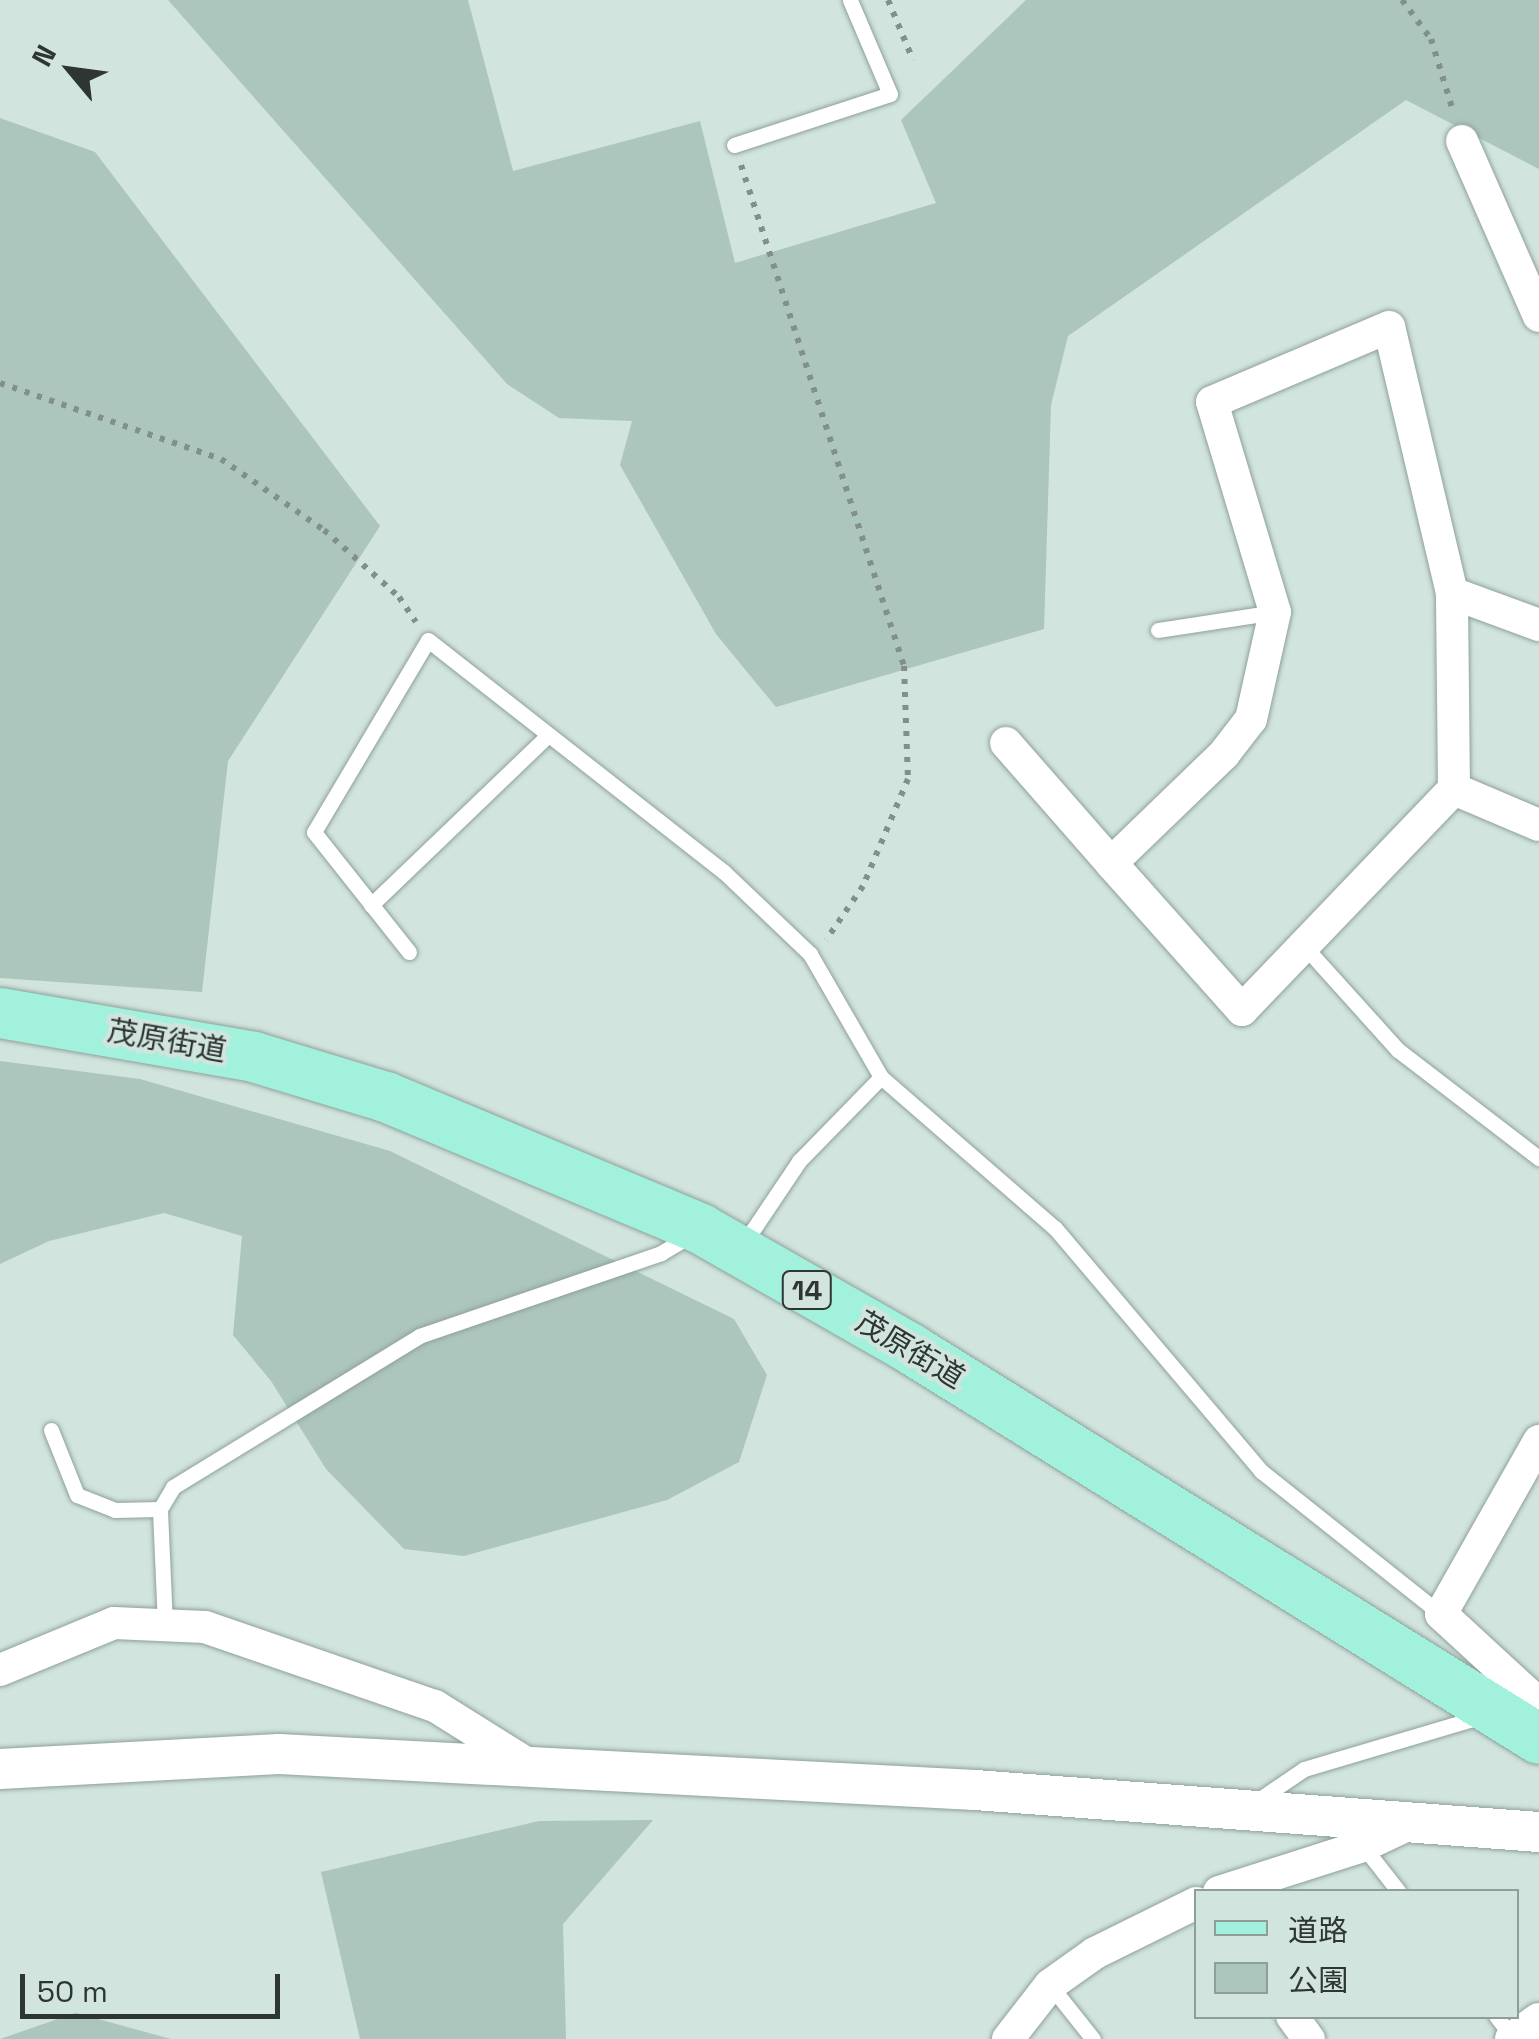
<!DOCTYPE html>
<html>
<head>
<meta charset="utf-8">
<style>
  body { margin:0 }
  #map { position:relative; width:1539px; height:2039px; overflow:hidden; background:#d1e4dd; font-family:"Space Grotesk","Noto Sans JP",sans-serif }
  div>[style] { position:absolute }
  .green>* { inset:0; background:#acc5bd }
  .path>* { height:6px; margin-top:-3px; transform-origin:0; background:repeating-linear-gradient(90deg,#82908b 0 5px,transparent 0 13px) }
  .roads { filter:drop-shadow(0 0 2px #8fa09b) drop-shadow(0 0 2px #8fa09b) }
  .service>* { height:15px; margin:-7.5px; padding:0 7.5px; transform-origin:7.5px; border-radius:7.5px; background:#fff }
  .minor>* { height:32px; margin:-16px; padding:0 16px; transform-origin:16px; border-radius:16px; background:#fff }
  .tertiary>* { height:40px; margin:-20px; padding:0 20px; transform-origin:20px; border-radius:20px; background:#fff }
  .primary>* { height:50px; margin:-25px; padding:0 25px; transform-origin:25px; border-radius:25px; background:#a1f1dd }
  span { translate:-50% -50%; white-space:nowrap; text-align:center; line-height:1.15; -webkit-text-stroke:8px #d1e4dd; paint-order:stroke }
  .shield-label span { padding:2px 8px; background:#d1e4dd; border:2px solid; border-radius:8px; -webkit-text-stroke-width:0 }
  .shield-label { font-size:28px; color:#2e3633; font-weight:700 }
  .street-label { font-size:30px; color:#2e3633 }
  .legend { position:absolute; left:1194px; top:1889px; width:325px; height:130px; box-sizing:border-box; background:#d1e4dd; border:2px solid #909e99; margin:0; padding:12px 18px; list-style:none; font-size:30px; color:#2e3633 }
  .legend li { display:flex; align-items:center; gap:20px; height:50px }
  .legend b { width:50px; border:2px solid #909e99 }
  .north { position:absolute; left:20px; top:20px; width:100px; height:100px; -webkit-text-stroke:8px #d1e4dd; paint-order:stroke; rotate:299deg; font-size:28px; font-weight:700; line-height:40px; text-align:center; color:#2e3633 }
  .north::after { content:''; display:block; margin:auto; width:35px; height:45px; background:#2e3633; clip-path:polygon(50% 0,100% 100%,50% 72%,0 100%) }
  .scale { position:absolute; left:20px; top:1974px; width:260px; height:45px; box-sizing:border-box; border:5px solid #2e3633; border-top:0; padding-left:12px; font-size:30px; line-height:35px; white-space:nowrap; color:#2e3633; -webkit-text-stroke:8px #d1e4dd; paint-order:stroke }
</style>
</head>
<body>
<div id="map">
  <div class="green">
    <i style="clip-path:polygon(168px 0,468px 0,513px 171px,700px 121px,735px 263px,936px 203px,901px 120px,1026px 0,1539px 0,1539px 169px,1406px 100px,1068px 336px,1051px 405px,1044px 629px,776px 707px,716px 634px,620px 465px,632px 421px,559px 418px,507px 384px)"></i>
    <i style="clip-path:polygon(0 118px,95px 152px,380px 526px,228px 761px,202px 992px,0 978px)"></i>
    <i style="clip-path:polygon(0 1061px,140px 1079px,390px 1151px,734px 1319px,767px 1375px,739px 1462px,667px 1500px,464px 1556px,404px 1549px,326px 1469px,271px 1381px,233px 1335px,242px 1236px,164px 1213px,49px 1241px,0 1264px)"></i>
    <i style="clip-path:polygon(653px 1820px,563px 1924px,566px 2039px,360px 2039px,321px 1872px,539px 1821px)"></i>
    <i style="clip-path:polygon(75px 2013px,76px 2013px,171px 2039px,0 2039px)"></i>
  </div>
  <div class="path">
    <i style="left:888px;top:0;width:65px;rotate:67.4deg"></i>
    <i style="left:1402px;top:0;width:49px;rotate:53.4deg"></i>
    <i style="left:1431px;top:39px;width:75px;rotate:73deg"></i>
    <i style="left:741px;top:165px;width:527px;rotate:71.98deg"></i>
    <i style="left:904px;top:666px;width:113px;rotate:88deg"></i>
    <i style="left:908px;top:779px;width:116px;rotate:112.8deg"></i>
    <i style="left:863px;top:886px;width:65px;rotate:124.4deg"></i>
    <i style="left:0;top:383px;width:234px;rotate:19deg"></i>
    <i style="left:221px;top:459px;width:125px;rotate:34.6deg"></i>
    <i style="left:324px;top:530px;width:101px;rotate:41.8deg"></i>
    <i style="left:399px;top:597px;width:30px;rotate:56deg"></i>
  </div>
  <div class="roads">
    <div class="service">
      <i style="left:734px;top:145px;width:164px;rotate:-18.1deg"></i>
      <i style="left:890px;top:94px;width:102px;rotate:-113.1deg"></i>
      <i style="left:1158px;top:630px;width:118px;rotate:-8.7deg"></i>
      <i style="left:371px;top:905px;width:245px;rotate:-43.8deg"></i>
      <i style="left:1306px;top:948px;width:137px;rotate:48deg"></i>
      <i style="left:1398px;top:1050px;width:178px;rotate:37.5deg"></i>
      <i style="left:409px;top:952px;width:153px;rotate:-128.4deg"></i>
      <i style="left:314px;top:832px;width:223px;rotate:-59.3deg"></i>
      <i style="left:428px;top:640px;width:376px;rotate:38.1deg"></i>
      <i style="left:724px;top:872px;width:119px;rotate:43.6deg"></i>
      <i style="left:810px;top:954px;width:142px;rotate:60deg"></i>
      <i style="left:881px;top:1077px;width:230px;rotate:41deg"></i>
      <i style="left:1055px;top:1228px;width:319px;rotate:49.7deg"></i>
      <i style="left:1261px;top:1471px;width:230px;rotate:38.5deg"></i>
      <i style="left:744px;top:1243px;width:99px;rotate:-56.1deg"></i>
      <i style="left:799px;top:1161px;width:117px;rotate:-45.7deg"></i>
      <i style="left:51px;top:1430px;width:70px;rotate:68.2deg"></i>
      <i style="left:77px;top:1495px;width:41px;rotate:21.5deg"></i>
      <i style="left:115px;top:1510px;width:45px;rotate:-1.3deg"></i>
      <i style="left:165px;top:1625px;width:116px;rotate:-92.5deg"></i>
      <i style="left:160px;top:1509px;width:26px;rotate:-59deg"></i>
      <i style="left:173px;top:1487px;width:289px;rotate:-31.5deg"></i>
      <i style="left:419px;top:1336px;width:256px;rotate:-18.9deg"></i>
      <i style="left:661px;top:1253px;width:35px;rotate:-31deg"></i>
      <i style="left:1254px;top:1803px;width:60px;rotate:-34.2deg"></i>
      <i style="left:1304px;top:1769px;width:187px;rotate:-16.5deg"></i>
      <i style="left:1363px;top:1846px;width:58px;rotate:52deg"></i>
      <i style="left:1050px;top:1985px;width:69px;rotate:51.5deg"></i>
      <i style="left:1496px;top:2016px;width:29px;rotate:52deg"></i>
    </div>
    <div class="minor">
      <i style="left:1462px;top:141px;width:191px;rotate:66.3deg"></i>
      <i style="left:1452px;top:593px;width:93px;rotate:20.2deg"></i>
      <i style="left:1006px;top:743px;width:159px;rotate:48.8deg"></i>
      <i style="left:1111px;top:863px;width:197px;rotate:48.3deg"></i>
      <i style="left:1242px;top:1010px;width:306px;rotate:-46.2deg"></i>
      <i style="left:1454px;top:789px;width:196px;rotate:-90.6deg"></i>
      <i style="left:1452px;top:593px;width:273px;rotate:-103.3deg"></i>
      <i style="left:1389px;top:327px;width:192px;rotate:157deg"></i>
      <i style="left:1212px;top:402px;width:219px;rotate:73.3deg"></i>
      <i style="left:1275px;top:612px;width:110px;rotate:102.6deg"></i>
      <i style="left:1251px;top:719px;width:44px;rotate:127.6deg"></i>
      <i style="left:1224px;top:754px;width:157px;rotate:136deg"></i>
      <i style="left:1454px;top:789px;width:92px;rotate:23deg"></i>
      <i style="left:0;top:1670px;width:123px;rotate:-22.4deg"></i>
      <i style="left:114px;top:1623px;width:91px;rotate:2.5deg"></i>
      <i style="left:205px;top:1627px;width:243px;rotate:19deg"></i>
      <i style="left:435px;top:1706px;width:117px;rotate:32.1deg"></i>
      <i style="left:1517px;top:1724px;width:32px;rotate:-70deg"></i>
      <i style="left:1528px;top:1694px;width:118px;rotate:-137.4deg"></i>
      <i style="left:1441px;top:1614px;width:199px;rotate:-60.5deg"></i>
      <i style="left:1219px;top:1892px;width:151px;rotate:-17.7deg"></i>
      <i style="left:1363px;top:1846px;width:59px;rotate:-25.3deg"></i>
      <i style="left:1292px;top:2016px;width:29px;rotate:54deg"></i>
      <i style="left:1008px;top:2039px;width:68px;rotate:-52.1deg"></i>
      <i style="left:1050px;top:1985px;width:55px;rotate:-35.4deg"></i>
      <i style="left:1095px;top:1953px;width:113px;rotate:-26.3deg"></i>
      <i style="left:1511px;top:2039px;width:34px;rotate:-36deg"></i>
    </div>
    <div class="tertiary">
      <i style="left:0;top:1769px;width:279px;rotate:-3.1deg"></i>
      <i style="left:279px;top:1754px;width:697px;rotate:2.96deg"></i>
      <i style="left:975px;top:1790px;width:566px;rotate:4.26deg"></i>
    </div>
    <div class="primary">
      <i style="left:0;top:1013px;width:258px;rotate:9.8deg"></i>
      <i style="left:254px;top:1057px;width:138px;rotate:16.9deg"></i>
      <i style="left:386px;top:1097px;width:342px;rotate:22.7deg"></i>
      <i style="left:701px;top:1229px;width:242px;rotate:29.7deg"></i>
      <i style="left:911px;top:1349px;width:739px;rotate:31.84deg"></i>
    </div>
  </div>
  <div class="shield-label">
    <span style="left:807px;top:1290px">14</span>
  </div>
  <div class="street-label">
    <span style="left:167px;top:1041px;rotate:10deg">茂原街道</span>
    <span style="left:910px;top:1350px;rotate:31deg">茂原街道</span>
  </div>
  <ul class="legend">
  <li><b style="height:12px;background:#a1f1dd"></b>道路</li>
  <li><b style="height:28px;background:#acc5bd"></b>公園</li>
  </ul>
  <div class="north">N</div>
  <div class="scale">50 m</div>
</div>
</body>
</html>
